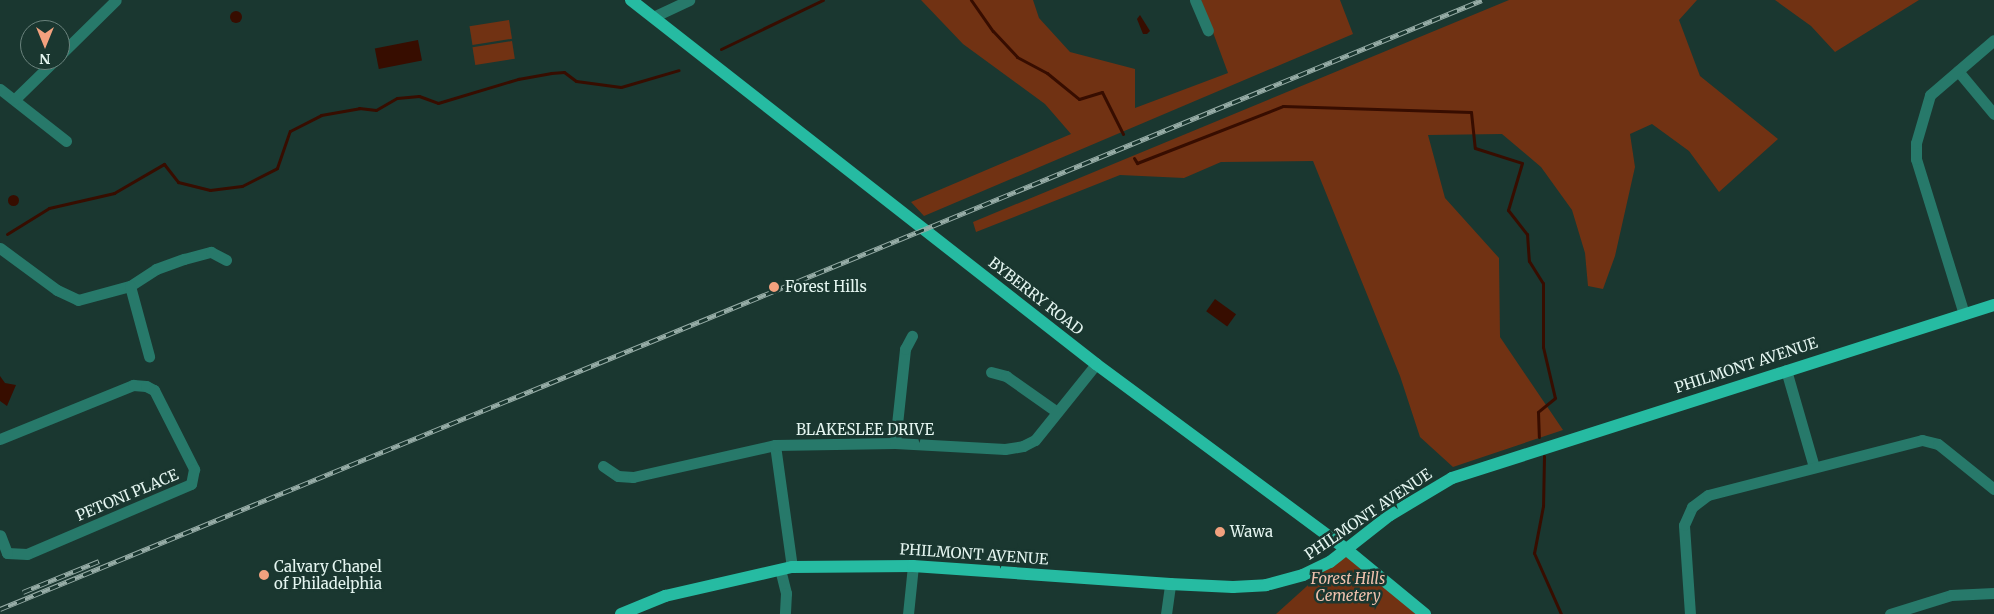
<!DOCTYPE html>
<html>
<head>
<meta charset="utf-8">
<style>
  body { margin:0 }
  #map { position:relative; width:1994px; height:614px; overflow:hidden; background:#1a3730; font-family:Merriweather,serif }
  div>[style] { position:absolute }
  .green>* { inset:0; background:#713213; transform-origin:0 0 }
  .water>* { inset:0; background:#370d00; transform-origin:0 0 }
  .round { border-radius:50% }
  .stream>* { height:3px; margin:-1.5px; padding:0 1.5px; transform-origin:1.5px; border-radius:1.5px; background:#370d00 }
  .street>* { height:11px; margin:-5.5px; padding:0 5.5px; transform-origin:5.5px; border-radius:5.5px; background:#27796a }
  .primary>* { height:12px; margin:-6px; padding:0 6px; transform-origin:6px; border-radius:6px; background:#26bba2 }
  .rail>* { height:5px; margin-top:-2.5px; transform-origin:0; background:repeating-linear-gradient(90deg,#1a3730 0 9px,#97ada7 0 18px); box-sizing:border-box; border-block:1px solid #97ada7 }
  .dots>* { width:14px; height:14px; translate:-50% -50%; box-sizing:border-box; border:2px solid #1a3730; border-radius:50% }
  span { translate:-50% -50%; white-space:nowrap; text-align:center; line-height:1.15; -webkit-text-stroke:5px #1a3730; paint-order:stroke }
  .poi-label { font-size:15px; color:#e4f5f0 }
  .left { translate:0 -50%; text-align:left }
  .street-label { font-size:15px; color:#e4f5f0 }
  .park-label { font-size:15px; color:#f0c1ad; font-style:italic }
  .north { position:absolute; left:20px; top:20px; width:50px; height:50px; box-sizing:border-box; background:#1a3730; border:1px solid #6b837d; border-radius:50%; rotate:180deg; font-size:14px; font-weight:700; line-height:20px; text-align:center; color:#e4f5f0 }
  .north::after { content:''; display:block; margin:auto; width:18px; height:22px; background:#f2a17e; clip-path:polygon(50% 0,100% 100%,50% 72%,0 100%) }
</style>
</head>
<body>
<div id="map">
  <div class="green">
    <i style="clip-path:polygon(921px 0,1033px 0,1039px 18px,1070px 52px,1135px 69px,1135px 108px,1228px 73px,1201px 0,1340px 0,1353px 34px,924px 216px,911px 202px,1071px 134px,1045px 104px,963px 44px)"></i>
    <i style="clip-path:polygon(1509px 0,1697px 0,1679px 20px,1700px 76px,1778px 139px,1719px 192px,1689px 151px,1652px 124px,1630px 134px,1635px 167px,1615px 256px,1603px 289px,1588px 286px,1585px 253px,1572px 210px,1541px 167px,1502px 134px,1428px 135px,1445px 198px,1499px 258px,1500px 337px,1563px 430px,1453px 467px,1420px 437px,1400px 376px,1313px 161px,1221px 162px,1184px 178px,1120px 175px,976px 232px,973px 222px)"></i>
    <i style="clip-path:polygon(1775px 0,1919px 0,1835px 52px,1811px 26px)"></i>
    <i style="left:509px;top:20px;width:19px;height:40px;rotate:81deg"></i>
    <i style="left:512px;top:41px;width:18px;height:40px;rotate:81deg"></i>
    <i style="clip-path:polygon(1347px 550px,1425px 614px,1276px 614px)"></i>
  </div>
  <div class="water">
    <i class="round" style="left:230px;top:11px;width:12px;height:12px"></i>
    <i style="clip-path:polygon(1140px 15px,1150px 31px,1147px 34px,1143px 34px,1137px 19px)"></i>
    <i style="left:418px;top:40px;width:21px;height:44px;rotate:79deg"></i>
    <i class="round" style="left:7.5px;top:194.5px;width:11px;height:11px"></i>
    <i style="left:1215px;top:299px;width:26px;height:15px;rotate:36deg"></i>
    <i style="clip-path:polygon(0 376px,5px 383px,16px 385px,7px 406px,0 401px)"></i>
  </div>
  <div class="stream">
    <i style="left:971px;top:0;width:38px;rotate:55deg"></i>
    <i style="left:993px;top:31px;width:35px;rotate:47deg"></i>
    <i style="left:1017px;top:57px;width:34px;rotate:28deg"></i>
    <i style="left:1047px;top:73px;width:41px;rotate:39.1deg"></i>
    <i style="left:1079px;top:99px;width:24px;rotate:-17deg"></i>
    <i style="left:1102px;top:92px;width:47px;rotate:63.4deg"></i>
    <i style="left:721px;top:49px;width:113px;rotate:-25.7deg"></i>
    <i style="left:1134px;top:158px;width:6px;rotate:59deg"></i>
    <i style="left:1137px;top:163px;width:157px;rotate:-21.3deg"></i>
    <i style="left:1283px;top:106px;width:188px;rotate:1.8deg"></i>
    <i style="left:1471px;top:112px;width:36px;rotate:84deg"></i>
    <i style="left:1475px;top:148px;width:49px;rotate:17.7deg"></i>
    <i style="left:1522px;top:163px;width:49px;rotate:106.6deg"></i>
    <i style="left:1508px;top:210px;width:31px;rotate:52deg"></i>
    <i style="left:1527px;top:234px;width:27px;rotate:86deg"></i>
    <i style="left:1529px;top:261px;width:26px;rotate:58deg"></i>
    <i style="left:1543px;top:283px;width:64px;rotate:90deg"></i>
    <i style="left:1543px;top:347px;width:52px;rotate:76.8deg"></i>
    <i style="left:1555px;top:398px;width:22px;rotate:141deg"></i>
    <i style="left:1538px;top:412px;width:25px;rotate:88deg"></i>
    <i style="left:7px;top:234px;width:49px;rotate:-31.8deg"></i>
    <i style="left:49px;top:208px;width:67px;rotate:-13deg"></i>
    <i style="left:114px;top:193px;width:58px;rotate:-30.1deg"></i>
    <i style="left:164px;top:164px;width:23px;rotate:52deg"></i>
    <i style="left:178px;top:182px;width:33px;rotate:14deg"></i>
    <i style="left:210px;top:190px;width:32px;rotate:-7deg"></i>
    <i style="left:242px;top:186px;width:39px;rotate:-27deg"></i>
    <i style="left:277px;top:168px;width:39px;rotate:-71deg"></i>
    <i style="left:290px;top:131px;width:35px;rotate:-27deg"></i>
    <i style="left:321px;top:115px;width:39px;rotate:-10deg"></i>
    <i style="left:359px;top:108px;width:17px;rotate:7deg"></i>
    <i style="left:376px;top:110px;width:24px;rotate:-30deg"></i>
    <i style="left:397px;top:98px;width:22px;rotate:-5deg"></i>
    <i style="left:419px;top:96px;width:20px;rotate:20deg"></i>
    <i style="left:438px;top:103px;width:84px;rotate:-16.7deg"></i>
    <i style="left:518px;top:79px;width:34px;rotate:-10deg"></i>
    <i style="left:551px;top:73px;width:13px;rotate:-4deg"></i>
    <i style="left:564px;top:72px;width:15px;rotate:37deg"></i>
    <i style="left:576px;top:81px;width:45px;rotate:7.6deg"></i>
    <i style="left:621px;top:87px;width:60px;rotate:-16.3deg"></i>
    <i style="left:1544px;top:456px;width:50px;rotate:91.1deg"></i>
    <i style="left:1543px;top:506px;width:48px;rotate:100.8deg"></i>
    <i style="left:1534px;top:553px;width:67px;rotate:66.1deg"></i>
  </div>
  <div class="street">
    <i style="left:1195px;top:0;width:33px;rotate:67deg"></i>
    <i style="left:653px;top:17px;width:40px;rotate:-25deg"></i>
    <i style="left:60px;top:55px;width:78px;rotate:-44.5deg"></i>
    <i style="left:1958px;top:71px;width:56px;rotate:50.1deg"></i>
    <i style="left:0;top:89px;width:84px;rotate:38.2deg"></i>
    <i style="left:15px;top:99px;width:56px;rotate:-44.3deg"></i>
    <i style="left:0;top:248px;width:71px;rotate:36.4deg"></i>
    <i style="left:57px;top:290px;width:23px;rotate:25deg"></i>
    <i style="left:78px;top:300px;width:54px;rotate:-15.1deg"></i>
    <i style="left:130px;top:286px;width:31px;rotate:-33deg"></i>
    <i style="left:156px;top:269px;width:30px;rotate:-20deg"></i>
    <i style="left:184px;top:259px;width:28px;rotate:-15deg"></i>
    <i style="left:211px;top:252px;width:17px;rotate:28deg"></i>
    <i style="left:130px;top:286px;width:73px;rotate:74.8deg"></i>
    <i style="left:1964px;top:314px;width:162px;rotate:-107.2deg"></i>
    <i style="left:1916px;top:159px;width:16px;rotate:-90deg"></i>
    <i style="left:1916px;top:143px;width:50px;rotate:-73.7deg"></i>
    <i style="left:1930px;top:95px;width:84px;rotate:-40.7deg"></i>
    <i style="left:1786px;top:370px;width:101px;rotate:73.9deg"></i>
    <i style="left:991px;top:372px;width:16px;rotate:15deg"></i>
    <i style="left:1006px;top:376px;width:62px;rotate:35.2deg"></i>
    <i style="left:0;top:439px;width:144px;rotate:-22.1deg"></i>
    <i style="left:133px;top:385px;width:13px;rotate:4deg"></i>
    <i style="left:146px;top:386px;width:9px;rotate:27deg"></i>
    <i style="left:154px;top:390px;width:89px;rotate:63.1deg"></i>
    <i style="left:194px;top:469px;width:15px;rotate:101deg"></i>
    <i style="left:191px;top:484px;width:178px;rotate:156.9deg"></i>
    <i style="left:27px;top:554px;width:20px;rotate:-177deg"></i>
    <i style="left:7px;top:553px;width:19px;rotate:-111deg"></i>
    <i style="left:895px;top:443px;width:95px;rotate:-83.9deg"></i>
    <i style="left:905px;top:349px;width:15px;rotate:-62deg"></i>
    <i style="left:775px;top:445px;width:123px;rotate:82.1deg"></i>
    <i style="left:603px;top:466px;width:18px;rotate:34deg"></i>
    <i style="left:618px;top:476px;width:15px;rotate:4deg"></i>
    <i style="left:633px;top:477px;width:146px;rotate:-12.7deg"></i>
    <i style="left:775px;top:445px;width:120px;rotate:-1deg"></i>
    <i style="left:895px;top:443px;width:110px;rotate:3.1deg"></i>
    <i style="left:1005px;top:449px;width:18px;rotate:-9deg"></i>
    <i style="left:1023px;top:446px;width:13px;rotate:-27deg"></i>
    <i style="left:1035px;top:440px;width:97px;rotate:-51.2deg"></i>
    <i style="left:780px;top:569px;width:25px;rotate:76deg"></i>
    <i style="left:786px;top:593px;width:21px;rotate:93deg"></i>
    <i style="left:908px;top:614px;width:48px;rotate:-84.1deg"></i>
    <i style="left:1166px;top:614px;width:30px;rotate:-82deg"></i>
    <i style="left:1690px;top:614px;width:89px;rotate:-93.9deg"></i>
    <i style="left:1684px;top:525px;width:20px;rotate:-66deg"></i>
    <i style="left:1692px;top:507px;width:20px;rotate:-37deg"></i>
    <i style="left:1708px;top:495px;width:221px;rotate:-14.4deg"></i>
    <i style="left:1922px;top:440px;width:16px;rotate:14deg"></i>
    <i style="left:1938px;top:444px;width:72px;rotate:38.8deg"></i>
    <i style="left:1890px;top:614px;width:64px;rotate:-17.3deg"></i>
    <i style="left:1951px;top:595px;width:43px;rotate:-2.7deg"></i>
  </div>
  <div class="primary">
    <i style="left:631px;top:0;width:591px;rotate:38.05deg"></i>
    <i style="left:1096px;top:364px;width:312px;rotate:36.5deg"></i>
    <i style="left:1347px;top:550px;width:101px;rotate:39.4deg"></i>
    <i style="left:621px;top:614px;width:48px;rotate:-22.2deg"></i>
    <i style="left:665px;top:596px;width:130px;rotate:-12.9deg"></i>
    <i style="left:792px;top:567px;width:121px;rotate:-0.5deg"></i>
    <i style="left:913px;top:566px;width:258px;rotate:4deg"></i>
    <i style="left:1170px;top:584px;width:63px;rotate:2.7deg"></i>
    <i style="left:1233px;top:587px;width:33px;rotate:-3deg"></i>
    <i style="left:1266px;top:585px;width:38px;rotate:-15deg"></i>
    <i style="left:1303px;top:575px;width:30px;rotate:-26deg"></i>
    <i style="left:1330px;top:562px;width:76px;rotate:-38.1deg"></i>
    <i style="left:1390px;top:515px;width:72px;rotate:-30.8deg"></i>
    <i style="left:1452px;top:478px;width:569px;rotate:-17.7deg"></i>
  </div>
  <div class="rail">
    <i style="left:23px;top:592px;width:82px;rotate:-22.2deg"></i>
    <i style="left:0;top:609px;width:1602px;rotate:-22.34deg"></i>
  </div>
  <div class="dots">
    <i style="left:774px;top:287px;background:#f2a17e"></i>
    <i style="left:1220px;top:532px;background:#f2a17e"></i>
    <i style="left:264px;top:575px;background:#f2a17e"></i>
  </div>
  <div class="poi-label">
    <span class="left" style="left:785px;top:287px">Forest Hills</span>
    <span class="left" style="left:1230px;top:532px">Wawa</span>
    <span class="left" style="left:274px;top:575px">Calvary Chapel<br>of Philadelphia</span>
  </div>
  <div class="street-label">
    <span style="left:1036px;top:296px;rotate:38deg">BYBERRY ROAD</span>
    <span style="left:1746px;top:365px;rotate:-18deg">PHILMONT AVENUE</span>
    <span style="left:865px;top:430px">BLAKESLEE DRIVE</span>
    <span style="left:127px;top:495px;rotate:-23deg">PETONI PLACE</span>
    <span style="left:1368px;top:514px;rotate:-34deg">PHILMONT AVENUE</span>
    <span style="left:974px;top:554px;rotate:4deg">PHILMONT AVENUE</span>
  </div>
  <div class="park-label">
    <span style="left:1348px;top:587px">Forest Hills<br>Cemetery</span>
  </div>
  <div class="north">N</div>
</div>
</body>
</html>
